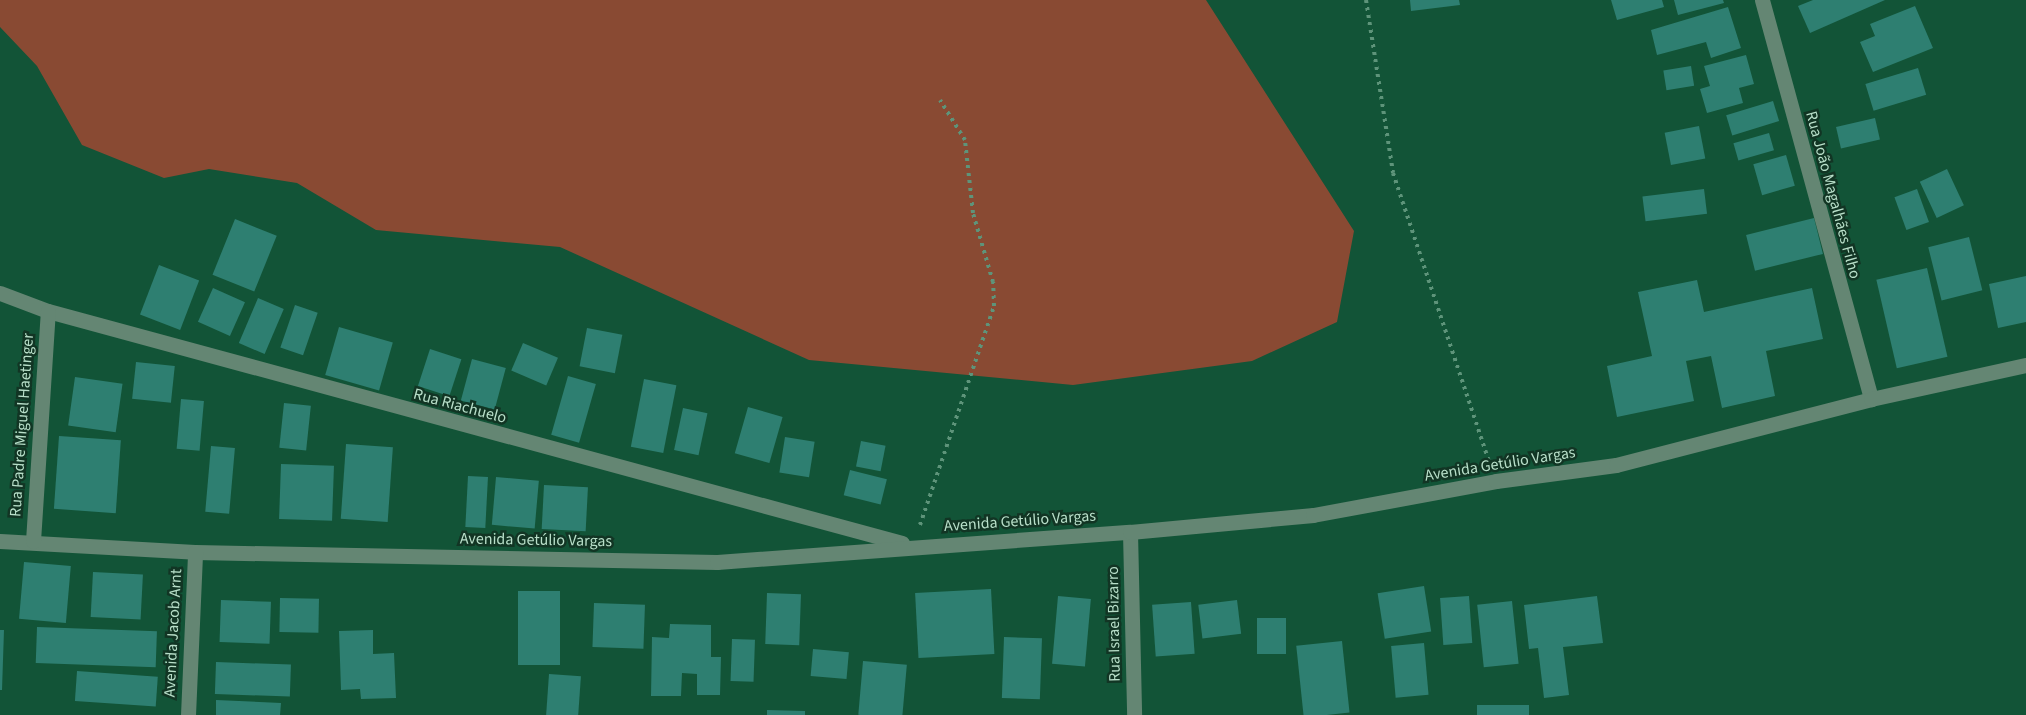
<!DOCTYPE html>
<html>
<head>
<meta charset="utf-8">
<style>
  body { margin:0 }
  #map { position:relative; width:2026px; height:715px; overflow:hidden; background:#125437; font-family:"Source Sans 3",sans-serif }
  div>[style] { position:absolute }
  .green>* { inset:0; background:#894a33 }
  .building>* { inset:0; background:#2e7f71; transform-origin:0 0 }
  .path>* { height:4px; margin-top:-2px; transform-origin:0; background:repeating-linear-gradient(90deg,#5e947a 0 3px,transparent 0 7.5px) }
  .minor>* { height:15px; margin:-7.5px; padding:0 7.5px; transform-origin:7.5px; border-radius:7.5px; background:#648673 }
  span { translate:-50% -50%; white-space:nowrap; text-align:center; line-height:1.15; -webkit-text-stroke:5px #123524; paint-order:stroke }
  .street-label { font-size:16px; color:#b8dfc9 }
</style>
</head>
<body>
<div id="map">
  <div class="green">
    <i style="clip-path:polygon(0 0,1206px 0,1354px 231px,1337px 322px,1252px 361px,1073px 385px,809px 360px,560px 247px,376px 230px,297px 183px,209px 169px,164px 178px,82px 145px,37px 66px,0 27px)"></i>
  </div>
  <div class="building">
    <i style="clip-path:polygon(1410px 0,1459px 0,1460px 5px,1411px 11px)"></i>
    <i style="clip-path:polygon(1611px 0,1662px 0,1664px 7px,1617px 20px)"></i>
    <i style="clip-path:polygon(1674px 0,1723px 0,1724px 3px,1678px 15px)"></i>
    <i style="clip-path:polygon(1813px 0,1885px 0,1810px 33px,1798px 6px)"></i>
    <i style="clip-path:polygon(1915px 6px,1933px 48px,1873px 72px,1860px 42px,1875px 36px,1870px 24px)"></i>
    <i style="clip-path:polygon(1728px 7px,1741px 48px,1711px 58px,1706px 42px,1657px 55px,1651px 30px)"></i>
    <i style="clip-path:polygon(1746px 55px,1754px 84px,1739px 88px,1743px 103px,1707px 113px,1700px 89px,1710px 86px,1704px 66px)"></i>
    <i style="left:1691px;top:66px;width:20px;height:28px;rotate:81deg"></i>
    <i style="left:1918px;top:68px;width:28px;height:55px;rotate:73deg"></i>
    <i style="left:1773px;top:101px;width:21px;height:49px;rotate:73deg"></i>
    <i style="left:1875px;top:118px;width:22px;height:40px;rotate:77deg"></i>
    <i style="left:1699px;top:126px;width:33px;height:35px;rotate:79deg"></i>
    <i style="left:1769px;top:133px;width:18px;height:37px;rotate:74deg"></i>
    <i style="left:1786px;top:155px;width:32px;height:34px;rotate:74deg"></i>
    <i style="left:1947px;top:169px;width:40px;height:30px;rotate:65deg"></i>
    <i style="left:1704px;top:189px;width:25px;height:62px;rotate:83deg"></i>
    <i style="left:1917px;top:189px;width:35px;height:24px;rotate:70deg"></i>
    <i style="left:1814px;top:218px;width:37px;height:70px;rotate:76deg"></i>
    <i style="left:235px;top:219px;width:45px;height:60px;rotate:22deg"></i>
    <i style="left:1969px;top:237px;width:55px;height:42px;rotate:76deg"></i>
    <i style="left:159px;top:265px;width:43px;height:53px;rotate:21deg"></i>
    <i style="left:1927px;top:268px;width:91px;height:52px;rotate:77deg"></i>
    <i style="clip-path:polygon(2026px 276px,2026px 322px,1998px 328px,1989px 284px)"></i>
    <i style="clip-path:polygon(1697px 280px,1704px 312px,1812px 288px,1823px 339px,1766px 351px,1775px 396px,1722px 408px,1711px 356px,1686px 361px,1694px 401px,1617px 417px,1607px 366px,1652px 356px,1638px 292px)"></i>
    <i style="left:213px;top:288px;width:35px;height:37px;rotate:24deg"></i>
    <i style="left:258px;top:298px;width:28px;height:49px;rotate:23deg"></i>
    <i style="left:295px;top:305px;width:24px;height:45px;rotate:19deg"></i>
    <i style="left:339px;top:327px;width:56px;height:50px;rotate:16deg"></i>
    <i style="left:587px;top:328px;width:36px;height:39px;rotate:11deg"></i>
    <i style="left:523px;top:343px;width:38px;height:30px;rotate:23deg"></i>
    <i style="left:430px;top:349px;width:33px;height:39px;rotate:18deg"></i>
    <i style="left:472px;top:359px;width:35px;height:43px;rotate:15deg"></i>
    <i style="left:136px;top:362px;width:39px;height:37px;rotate:6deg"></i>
    <i style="left:568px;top:376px;width:29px;height:61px;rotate:16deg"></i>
    <i style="left:75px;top:377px;width:48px;height:49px;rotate:8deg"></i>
    <i style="left:644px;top:379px;width:33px;height:69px;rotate:11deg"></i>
    <i style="left:181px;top:399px;width:23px;height:50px;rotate:5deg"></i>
    <i style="left:284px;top:403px;width:27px;height:45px;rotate:6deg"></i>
    <i style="left:748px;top:407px;width:36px;height:48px;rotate:16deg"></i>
    <i style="left:683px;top:408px;width:25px;height:43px;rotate:12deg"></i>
    <i style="left:59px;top:436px;width:62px;height:73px;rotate:4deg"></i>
    <i style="left:785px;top:437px;width:30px;height:36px;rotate:9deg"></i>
    <i style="left:861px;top:441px;width:25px;height:26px;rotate:11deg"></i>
    <i style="left:346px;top:444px;width:47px;height:75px;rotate:4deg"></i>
    <i style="left:211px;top:446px;width:24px;height:66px;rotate:5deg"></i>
    <i style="left:281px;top:464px;width:53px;height:55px;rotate:2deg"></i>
    <i style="left:850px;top:470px;width:38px;height:26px;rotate:14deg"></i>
    <i style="left:468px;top:476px;width:20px;height:51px;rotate:3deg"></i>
    <i style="left:496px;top:477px;width:43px;height:48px;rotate:5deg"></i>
    <i style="left:544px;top:485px;width:44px;height:44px;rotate:3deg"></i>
    <i style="left:24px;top:562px;width:47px;height:57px;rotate:5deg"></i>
    <i style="left:93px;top:572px;width:50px;height:45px;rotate:3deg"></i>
    <i style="left:1424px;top:586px;width:46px;height:47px;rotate:81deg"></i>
    <i style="left:991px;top:589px;width:65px;height:76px;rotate:87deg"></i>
    <i style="left:518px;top:591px;width:42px;height:74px"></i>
    <i style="left:767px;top:593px;width:34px;height:51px;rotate:2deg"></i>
    <i style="left:1058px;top:596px;width:33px;height:68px;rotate:5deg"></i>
    <i style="left:1469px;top:596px;width:47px;height:29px;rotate:86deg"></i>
    <i style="clip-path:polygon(1597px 596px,1603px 643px,1563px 647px,1569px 695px,1544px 698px,1538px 648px,1529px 649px,1524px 605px)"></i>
    <i style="left:280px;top:598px;width:39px;height:34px;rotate:1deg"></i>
    <i style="left:221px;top:600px;width:50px;height:42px;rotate:2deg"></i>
    <i style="left:1237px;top:600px;width:34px;height:39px;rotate:83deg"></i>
    <i style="left:1512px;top:601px;width:63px;height:35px;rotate:84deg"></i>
    <i style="left:1191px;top:602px;width:52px;height:39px;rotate:86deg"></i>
    <i style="left:594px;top:603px;width:51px;height:44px;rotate:2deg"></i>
    <i style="left:1257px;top:618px;width:29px;height:36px"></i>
    <i style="clip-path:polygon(670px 624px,711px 625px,711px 657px,721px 657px,720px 695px,697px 695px,697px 674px,682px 673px,681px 696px,651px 696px,652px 637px,669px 638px)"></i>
    <i style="left:37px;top:627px;width:120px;height:36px;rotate:2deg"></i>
    <i style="clip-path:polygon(0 630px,4px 630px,2px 690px,0 690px)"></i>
    <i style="clip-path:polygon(373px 630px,373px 654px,394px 653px,396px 698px,361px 699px,360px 689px,341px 690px,339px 631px)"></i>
    <i style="left:1004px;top:637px;width:38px;height:61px;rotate:2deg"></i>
    <i style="left:732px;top:639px;width:23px;height:42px;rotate:2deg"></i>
    <i style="left:1342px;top:641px;width:72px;height:46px;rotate:84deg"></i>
    <i style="left:1424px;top:643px;width:52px;height:33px;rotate:85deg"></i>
    <i style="left:813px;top:649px;width:36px;height:27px;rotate:5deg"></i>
    <i style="left:863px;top:661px;width:44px;height:54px;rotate:5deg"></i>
    <i style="left:216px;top:662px;width:75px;height:32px;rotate:2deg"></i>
    <i style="left:77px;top:671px;width:81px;height:30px;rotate:4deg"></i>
    <i style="left:549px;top:674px;width:32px;height:41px;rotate:4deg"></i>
    <i style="clip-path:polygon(216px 700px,281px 703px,280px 715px,216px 715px)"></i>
    <i style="left:1477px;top:705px;width:52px;height:10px"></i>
    <i style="clip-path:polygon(767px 710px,805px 711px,805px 715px,767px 715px)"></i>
  </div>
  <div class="path">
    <i style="left:1366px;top:0;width:175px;rotate:81.1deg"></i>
    <i style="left:1393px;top:173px;width:304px;rotate:71.6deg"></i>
    <i style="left:920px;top:525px;width:231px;rotate:-71.3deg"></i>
    <i style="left:994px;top:306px;width:24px;rotate:-92deg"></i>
    <i style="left:993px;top:282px;width:72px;rotate:-106.2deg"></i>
    <i style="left:973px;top:213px;width:73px;rotate:-96.3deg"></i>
    <i style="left:965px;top:140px;width:47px;rotate:-122deg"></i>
  </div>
  <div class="minor">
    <i style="left:1762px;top:0;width:414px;rotate:74.7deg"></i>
    <i style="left:0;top:293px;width:51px;rotate:20.6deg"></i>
    <i style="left:48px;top:311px;width:885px;rotate:15.2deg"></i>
    <i style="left:1130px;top:532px;width:183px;rotate:88.7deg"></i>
    <i style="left:0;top:541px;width:195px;rotate:3.2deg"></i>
    <i style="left:195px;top:552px;width:522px;rotate:1.1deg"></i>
    <i style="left:717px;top:562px;width:414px;rotate:-4.2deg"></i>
    <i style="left:1130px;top:532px;width:184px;rotate:-5.3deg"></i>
    <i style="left:1313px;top:515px;width:186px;rotate:-10.5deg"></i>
    <i style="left:1496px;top:481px;width:121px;rotate:-7.6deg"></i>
    <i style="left:1616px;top:465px;width:263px;rotate:-14.5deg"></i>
    <i style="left:1871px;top:399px;width:159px;rotate:-12.4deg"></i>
    <i style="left:33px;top:541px;width:230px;rotate:-86.3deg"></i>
    <i style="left:188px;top:715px;width:163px;rotate:-87.5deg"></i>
  </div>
  <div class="street-label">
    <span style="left:1833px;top:195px;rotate:75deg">Rua João Magalhães Filho</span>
    <span style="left:460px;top:406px;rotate:15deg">Rua Riachuelo</span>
    <span style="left:22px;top:425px;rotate:-86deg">Rua Padre Miguel Haetinger</span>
    <span style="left:1500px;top:464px;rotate:-9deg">Avenida Getúlio Vargas</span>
    <span style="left:1020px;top:521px;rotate:-4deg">Avenida Getúlio Vargas</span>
    <span style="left:536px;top:540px;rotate:1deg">Avenida Getúlio Vargas</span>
    <span style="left:1114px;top:624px;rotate:-91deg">Rua Israel Bizarro</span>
    <span style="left:173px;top:633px;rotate:-87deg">Avenida Jacob Arnt</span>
  </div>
</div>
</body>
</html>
